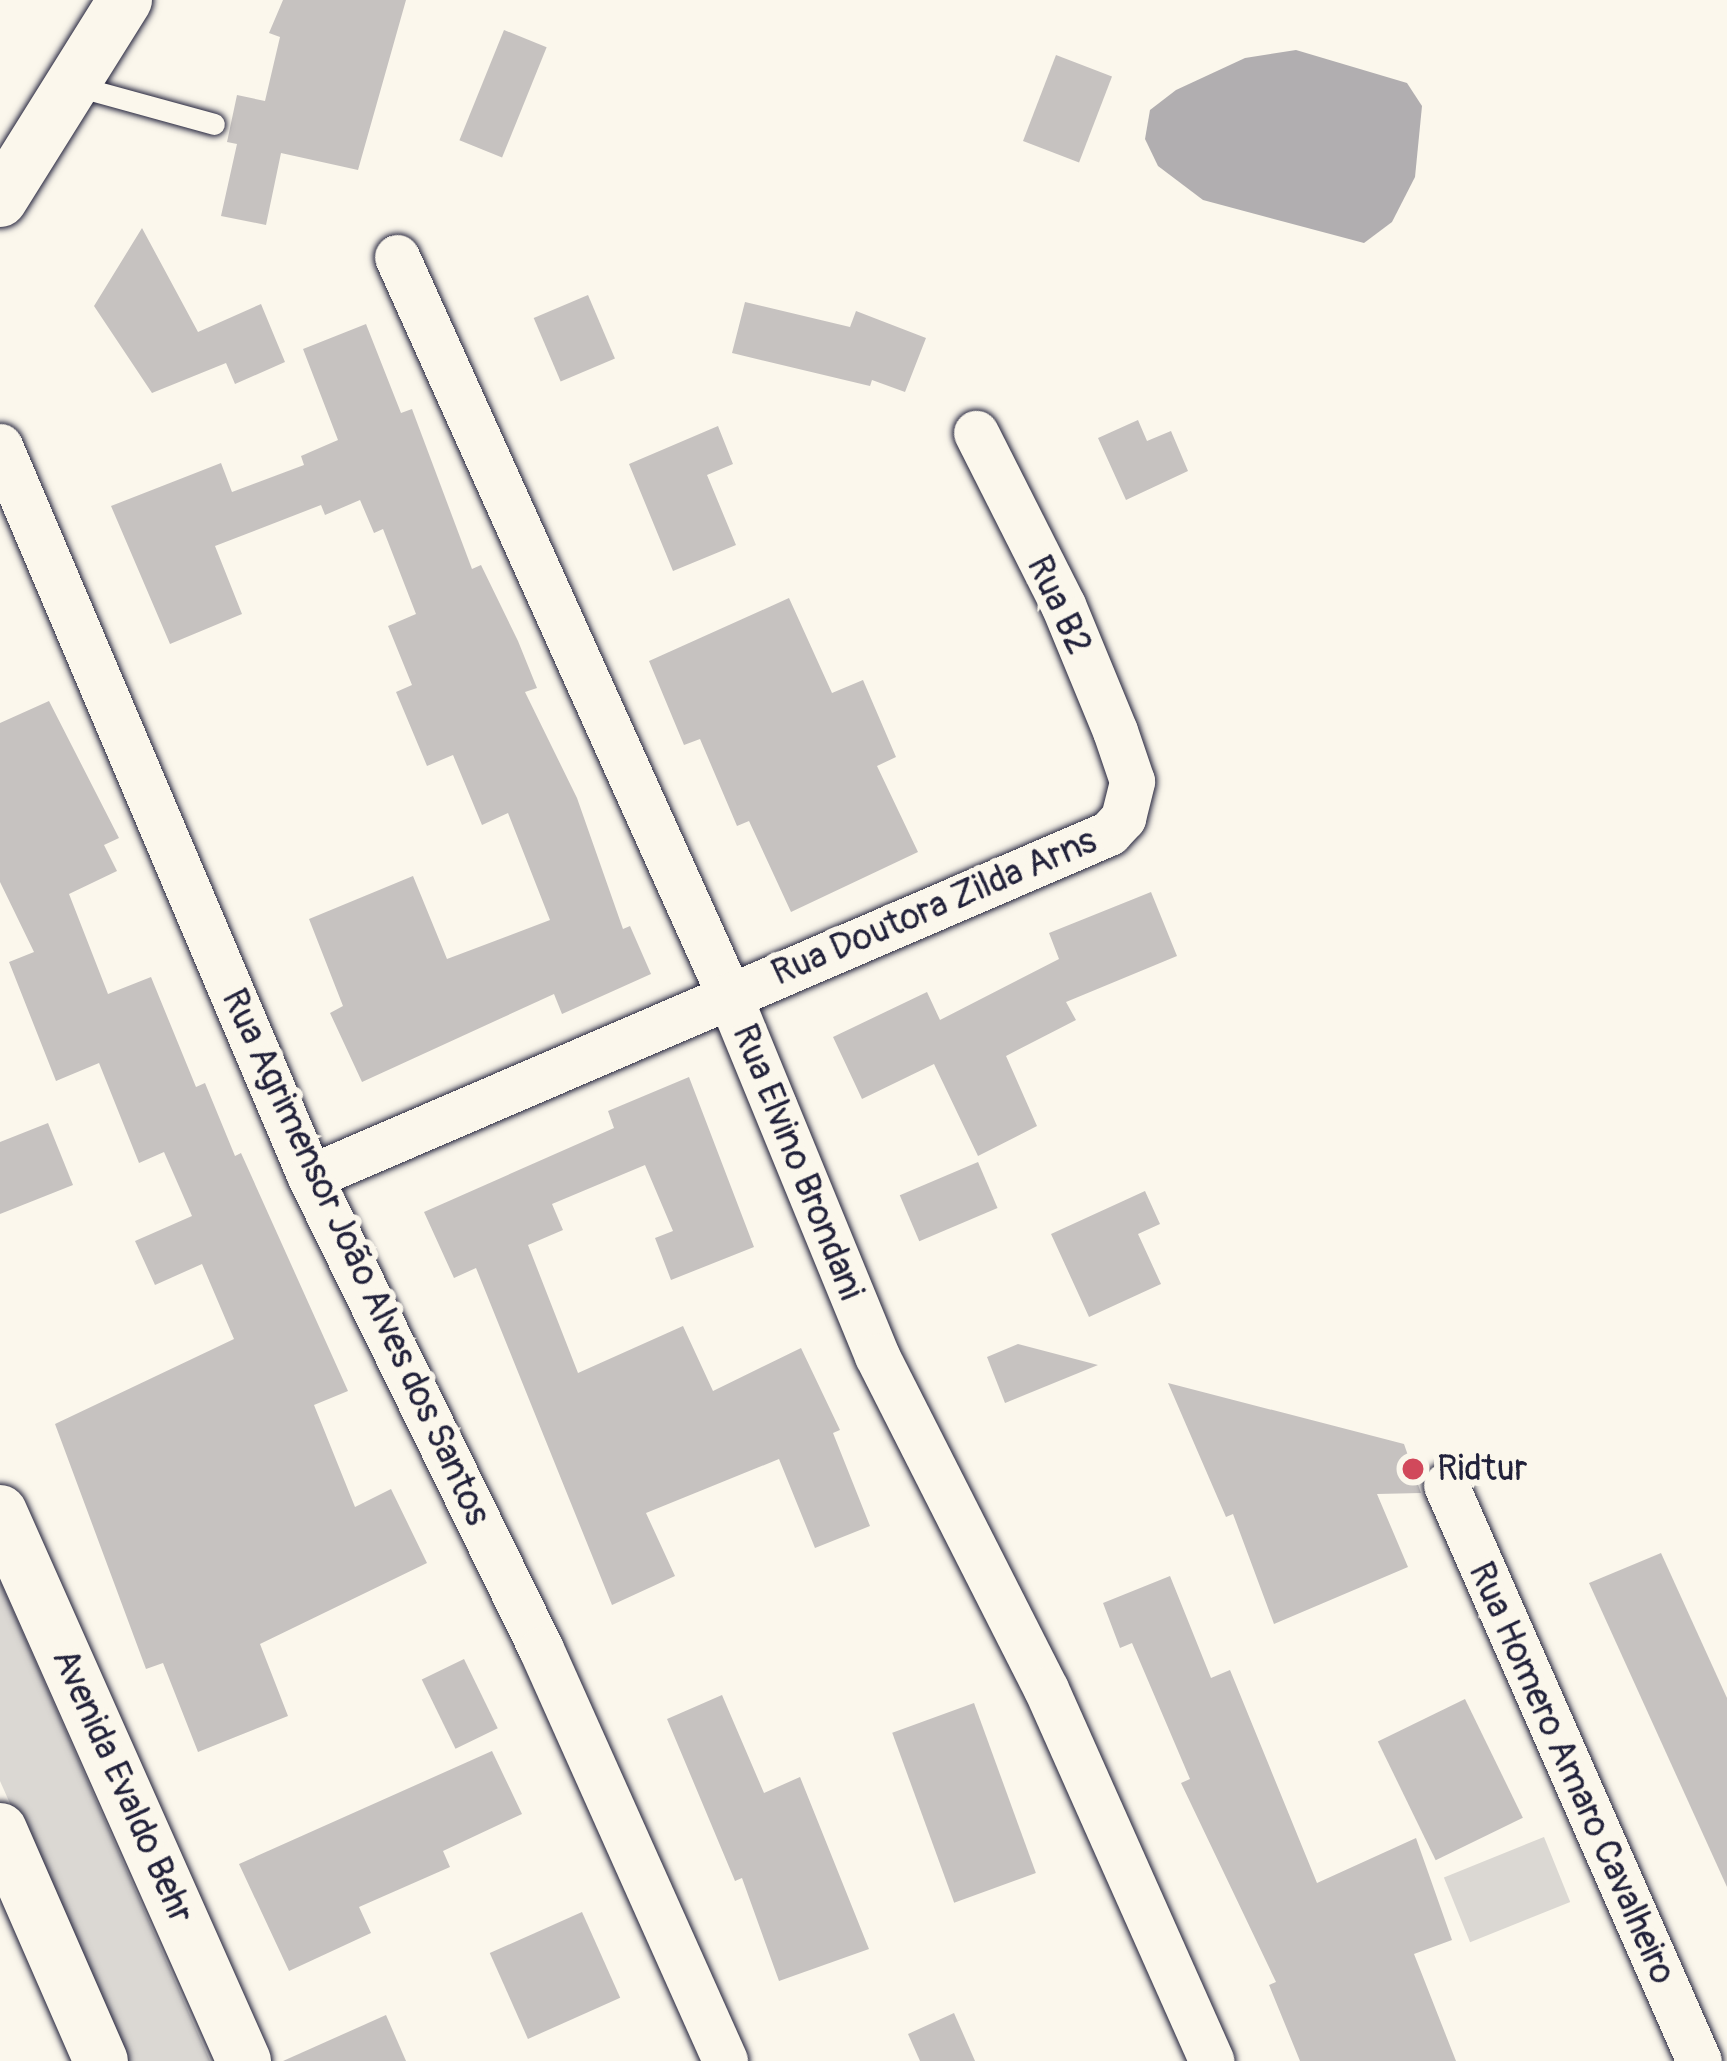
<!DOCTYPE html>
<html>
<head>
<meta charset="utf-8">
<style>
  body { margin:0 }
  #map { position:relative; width:1727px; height:2061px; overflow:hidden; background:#fbf7ec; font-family:Pangolin,sans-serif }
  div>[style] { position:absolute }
  .green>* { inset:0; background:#dbd8d3; transform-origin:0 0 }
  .water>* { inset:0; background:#b1aeb0 }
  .building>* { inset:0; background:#c6c2c0; transform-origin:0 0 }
  .roads { filter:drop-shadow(0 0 3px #22223b) drop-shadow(0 0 3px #22223b) }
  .service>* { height:21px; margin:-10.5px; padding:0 10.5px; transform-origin:10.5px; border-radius:10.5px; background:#fbf7ec }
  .minor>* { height:45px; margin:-22.5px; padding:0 22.5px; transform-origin:22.5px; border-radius:22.5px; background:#fbf7ec }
  .tertiary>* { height:54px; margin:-27px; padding:0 27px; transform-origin:27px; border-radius:27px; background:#fbf7ec }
  .dots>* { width:33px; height:33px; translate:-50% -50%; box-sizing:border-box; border:6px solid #fbf7ec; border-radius:50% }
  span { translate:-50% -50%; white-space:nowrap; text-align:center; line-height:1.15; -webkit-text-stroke:12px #fbf7ec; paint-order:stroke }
  .street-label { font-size:36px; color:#22223b }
  .poi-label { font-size:36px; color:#22223b }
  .left { translate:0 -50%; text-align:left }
</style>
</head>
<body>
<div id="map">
  <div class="green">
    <i style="clip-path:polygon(0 1581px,210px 2061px,124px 2061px,0 1781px)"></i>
    <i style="left:1544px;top:1837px;width:70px;height:108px;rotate:68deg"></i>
  </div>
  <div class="water">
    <i style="clip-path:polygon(1296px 50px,1407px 83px,1422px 106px,1415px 177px,1392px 222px,1364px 243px,1203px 200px,1158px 166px,1145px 139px,1150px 110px,1176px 90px,1245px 58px)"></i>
  </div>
  <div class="building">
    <i style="clip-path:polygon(283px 0,406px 0,358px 170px,281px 153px,266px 225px,221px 216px,237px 144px,227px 142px,237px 95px,265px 101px,280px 37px,269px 33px)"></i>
    <i style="left:504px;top:30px;width:46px;height:119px;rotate:22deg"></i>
    <i style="left:1056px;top:55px;width:60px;height:92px;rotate:21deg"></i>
    <i style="clip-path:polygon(142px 228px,198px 332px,261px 304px,285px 362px,235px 384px,226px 363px,152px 393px,94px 306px)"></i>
    <i style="left:588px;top:295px;width:69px;height:59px;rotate:67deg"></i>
    <i style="clip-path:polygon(745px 302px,850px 327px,856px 311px,926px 338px,905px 392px,872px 380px,870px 386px,732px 353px)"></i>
    <i style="clip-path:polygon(366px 324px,401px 413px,412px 409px,472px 569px,481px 565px,518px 641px,537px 688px,525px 692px,577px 798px,623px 929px,630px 926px,651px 974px,562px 1014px,554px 994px,362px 1082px,330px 1013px,343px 1006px,309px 919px,413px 876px,447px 959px,550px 920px,508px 813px,482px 825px,453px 755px,427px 766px,396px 692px,412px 685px,388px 626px,416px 614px,383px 529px,374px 533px,360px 500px,325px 515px,321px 505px,215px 546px,242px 614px,170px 644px,111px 506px,221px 463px,232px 492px,304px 465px,301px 456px,338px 440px,303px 349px)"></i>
    <i style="clip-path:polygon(1138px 420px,1147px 441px,1171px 431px,1188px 471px,1126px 500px,1098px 438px)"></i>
    <i style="clip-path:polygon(718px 426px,733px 464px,707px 475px,736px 545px,673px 571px,629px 464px)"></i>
    <i style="clip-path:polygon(789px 598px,832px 693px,863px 680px,896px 757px,877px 766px,918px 852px,791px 912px,749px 821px,737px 826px,700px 739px,684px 745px,649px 661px)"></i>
    <i style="clip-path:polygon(49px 701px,119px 838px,104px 845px,117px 871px,69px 894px,108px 994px,151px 977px,196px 1087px,205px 1083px,235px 1156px,241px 1153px,348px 1391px,314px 1405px,355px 1507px,391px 1489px,427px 1563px,260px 1644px,288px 1716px,198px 1752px,163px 1663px,146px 1669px,55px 1424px,234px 1339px,202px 1264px,155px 1285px,135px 1241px,192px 1216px,164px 1152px,139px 1163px,99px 1063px,56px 1081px,9px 962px,34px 952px,0 882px,0 723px)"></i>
    <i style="clip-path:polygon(1151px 892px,1177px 956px,1066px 1002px,1076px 1020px,1006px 1056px,1037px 1126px,978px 1156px,934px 1064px,862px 1099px,833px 1037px,927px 992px,940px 1020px,1059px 959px,1049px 933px)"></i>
    <i style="clip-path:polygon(689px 1077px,754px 1247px,671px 1280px,655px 1238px,673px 1231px,645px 1165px,552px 1204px,563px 1230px,528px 1245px,578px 1373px,683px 1326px,713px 1391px,801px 1348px,840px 1430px,833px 1433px,870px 1526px,815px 1548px,779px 1459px,646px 1513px,675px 1576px,612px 1605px,476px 1268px,454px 1278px,424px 1212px,614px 1128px,608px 1111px)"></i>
    <i style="clip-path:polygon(48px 1123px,73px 1185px,0 1214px,0 1142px)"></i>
    <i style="left:978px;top:1162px;width:50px;height:85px;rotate:67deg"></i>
    <i style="clip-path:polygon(1145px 1191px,1160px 1224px,1138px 1234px,1161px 1284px,1089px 1317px,1051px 1234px)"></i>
    <i style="clip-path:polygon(1018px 1344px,1098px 1365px,1005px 1403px,987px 1357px)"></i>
    <i style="clip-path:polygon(1168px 1383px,1404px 1444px,1421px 1493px,1377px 1494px,1408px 1567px,1274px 1624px,1233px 1514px,1226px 1517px)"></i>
    <i style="clip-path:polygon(1661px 1553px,1727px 1698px,1727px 1887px,1589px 1583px)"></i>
    <i style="clip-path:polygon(1170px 1576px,1211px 1678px,1230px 1670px,1317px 1883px,1416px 1838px,1452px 1940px,1414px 1954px,1456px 2061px,1300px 2061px,1269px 1985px,1276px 1982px,1181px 1783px,1190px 1779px,1132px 1643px,1120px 1648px,1103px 1603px)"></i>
    <i style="left:464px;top:1659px;width:77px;height:47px;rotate:64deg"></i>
    <i style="clip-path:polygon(722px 1695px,764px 1793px,800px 1777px,869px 1949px,779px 1981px,742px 1878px,735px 1881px,667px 1719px)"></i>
    <i style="left:1465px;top:1699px;width:132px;height:97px;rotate:64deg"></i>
    <i style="left:974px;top:1703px;width:181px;height:87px;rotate:70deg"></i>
    <i style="clip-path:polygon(492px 1751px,522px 1814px,443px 1851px,450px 1867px,359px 1907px,371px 1933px,289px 1971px,239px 1864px)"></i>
    <i style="left:582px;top:1912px;width:94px;height:101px;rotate:66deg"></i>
    <i style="clip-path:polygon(954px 2013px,975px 2061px,920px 2061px,908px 2034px)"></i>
    <i style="clip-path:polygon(386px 2015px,406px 2061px,283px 2061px)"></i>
  </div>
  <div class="roads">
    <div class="service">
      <i style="left:76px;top:86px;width:143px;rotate:15.4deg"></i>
    </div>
    <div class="minor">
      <i style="left:397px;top:257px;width:809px;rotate:65.78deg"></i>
      <i style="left:729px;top:995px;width:390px;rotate:67.7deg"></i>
      <i style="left:877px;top:1356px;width:373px;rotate:63.1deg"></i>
      <i style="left:1046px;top:1689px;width:407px;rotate:66deg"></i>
      <i style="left:0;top:446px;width:794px;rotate:67.02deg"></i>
      <i style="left:310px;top:1177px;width:525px;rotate:63.92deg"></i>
      <i style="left:541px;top:1649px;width:451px;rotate:65.9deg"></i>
      <i style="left:310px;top:1177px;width:870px;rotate:-23.29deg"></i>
      <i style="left:1109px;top:833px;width:21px;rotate:-47deg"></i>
      <i style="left:1123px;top:818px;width:38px;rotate:-76deg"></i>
      <i style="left:1132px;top:781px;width:53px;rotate:-108.8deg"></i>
      <i style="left:1115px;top:731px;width:136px;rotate:-112.4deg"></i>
      <i style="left:1063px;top:605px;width:193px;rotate:-116.8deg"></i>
      <i style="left:1446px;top:1485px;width:629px;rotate:66.29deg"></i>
    </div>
    <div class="tertiary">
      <i style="left:0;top:200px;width:236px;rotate:-58deg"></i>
      <i style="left:0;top:1512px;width:601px;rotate:66.04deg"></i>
      <i style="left:0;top:1830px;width:252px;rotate:66.4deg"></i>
    </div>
  </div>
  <div class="dots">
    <i style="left:1413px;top:1469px;background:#d1495b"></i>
  </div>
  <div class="street-label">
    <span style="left:1059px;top:605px;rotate:65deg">Rua B2</span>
    <span style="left:934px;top:907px;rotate:-23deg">Rua Doutora Zilda Arns</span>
    <span style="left:798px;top:1162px;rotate:68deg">Rua Elvino Brondani</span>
    <span style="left:356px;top:1257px;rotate:65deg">Rua Agrimensor João Alves dos Santos</span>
    <span style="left:1572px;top:1773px;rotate:66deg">Rua Homero Amaro Cavalheiro</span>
    <span style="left:123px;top:1786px;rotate:66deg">Avenida Evaldo Behr</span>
  </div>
  <div class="poi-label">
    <span class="left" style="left:1437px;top:1469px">Ridtur</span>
  </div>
</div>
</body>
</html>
